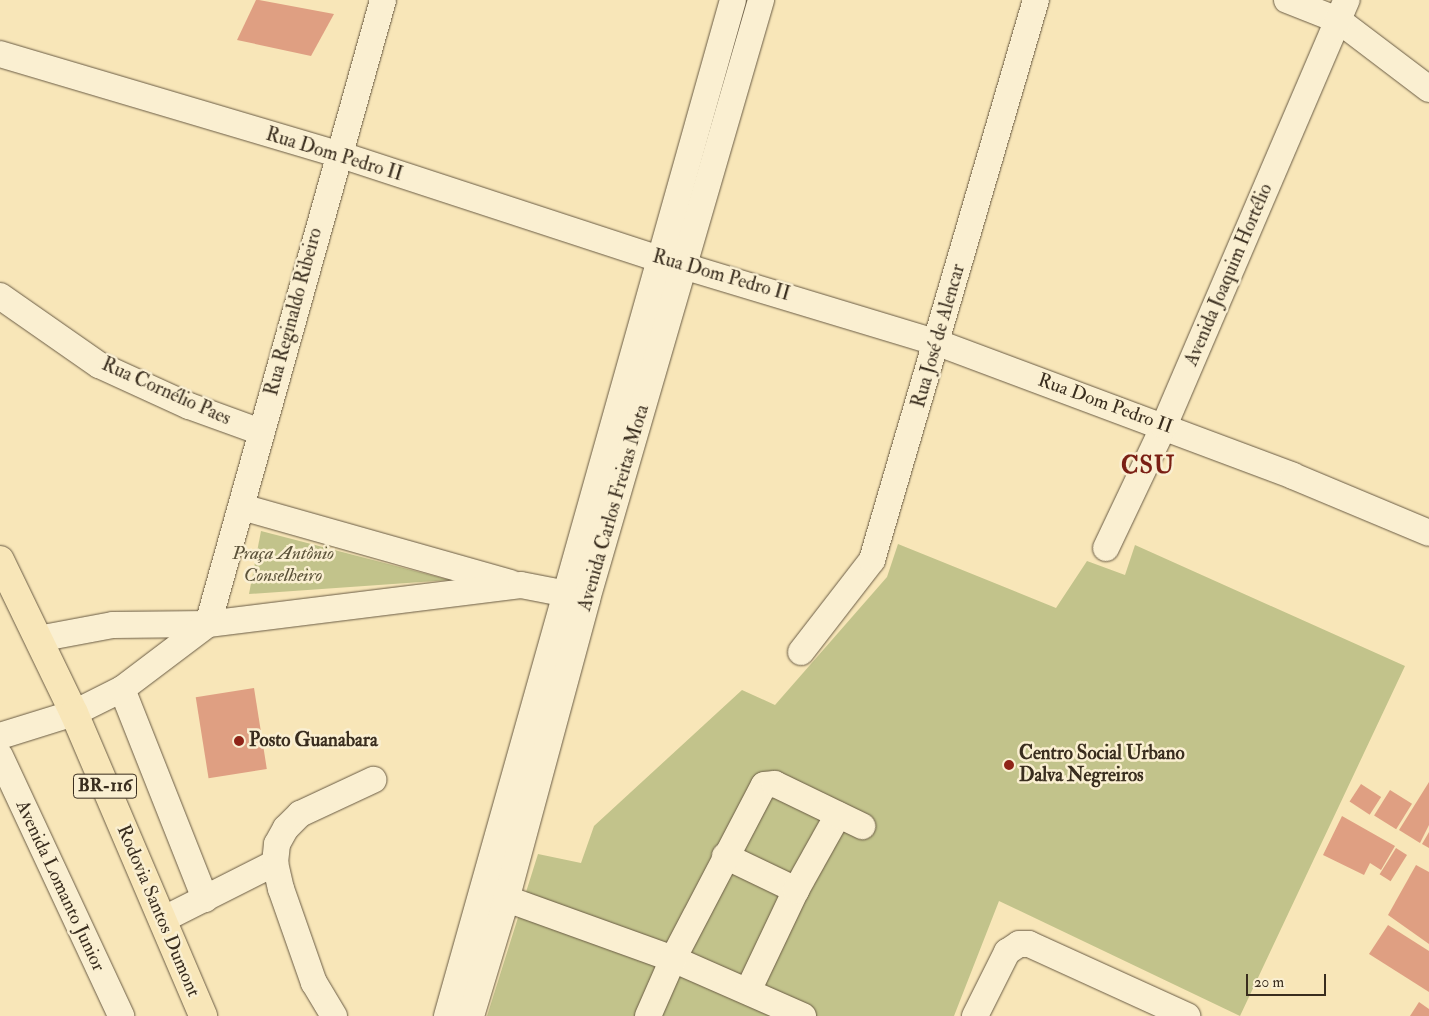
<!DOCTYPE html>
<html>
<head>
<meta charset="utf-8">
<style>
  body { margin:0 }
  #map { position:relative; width:1429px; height:1016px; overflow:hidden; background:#f8e6b8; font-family:"IM FELL Double Pica",serif }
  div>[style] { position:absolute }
  .green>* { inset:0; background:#c2c38b }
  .building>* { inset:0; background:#df9f82; transform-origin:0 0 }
  .roads { filter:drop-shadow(0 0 1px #695b44) drop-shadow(0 0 1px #695b44) }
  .minor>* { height:26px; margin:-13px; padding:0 13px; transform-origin:13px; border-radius:13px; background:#faefd1 }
  .highway>* { height:28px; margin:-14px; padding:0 14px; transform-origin:14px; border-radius:14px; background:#f8e6b8 }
  .dots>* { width:14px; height:14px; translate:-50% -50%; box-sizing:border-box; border:2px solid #faefd1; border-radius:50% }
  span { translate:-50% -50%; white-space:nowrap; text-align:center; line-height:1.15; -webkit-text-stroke:5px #faefd1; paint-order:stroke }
  .shield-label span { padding:1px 4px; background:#faefd1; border:1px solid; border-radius:4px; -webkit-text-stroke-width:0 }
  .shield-label { font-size:18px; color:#392d1e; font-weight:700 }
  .street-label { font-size:19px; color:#392d1e }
  .park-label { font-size:19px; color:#5b5239; font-style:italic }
  .poi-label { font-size:19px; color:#392d1e; font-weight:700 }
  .left { translate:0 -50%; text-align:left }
  .district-label { font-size:24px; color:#7a1f14; font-weight:700; letter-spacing:1px }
  .scale { position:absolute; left:1246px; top:974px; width:80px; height:22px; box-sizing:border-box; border:2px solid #392d1e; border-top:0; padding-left:6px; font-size:15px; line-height:18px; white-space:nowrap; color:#392d1e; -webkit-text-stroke:4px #faefd1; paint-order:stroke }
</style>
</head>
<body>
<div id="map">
  <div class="green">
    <i style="clip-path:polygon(261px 531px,450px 580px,249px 594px)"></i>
    <i style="clip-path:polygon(898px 544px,1056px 608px,1087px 561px,1125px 575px,1135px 545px,1405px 666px,1240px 1016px,999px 901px,954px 1016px,487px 1016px,538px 854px,581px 863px,594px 826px,742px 690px,775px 705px,887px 577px)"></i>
  </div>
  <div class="building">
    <i style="clip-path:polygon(256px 0,259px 0,334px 14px,311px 56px,237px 40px)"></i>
    <i style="left:254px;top:688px;width:82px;height:59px;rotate:81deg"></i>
    <i style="clip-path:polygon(1429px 782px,1429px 825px,1420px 843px,1399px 830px)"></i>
    <i style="left:1361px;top:784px;width:24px;height:21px;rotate:33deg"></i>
    <i style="left:1390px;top:790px;width:26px;height:30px;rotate:32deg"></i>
    <i style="clip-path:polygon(1342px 816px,1395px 846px,1381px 870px,1370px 863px,1364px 875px,1323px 855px)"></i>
    <i style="clip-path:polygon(1429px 832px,1429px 848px,1422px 844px)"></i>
    <i style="left:1396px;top:848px;width:13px;height:31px;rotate:32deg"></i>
    <i style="clip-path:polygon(1416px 865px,1429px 872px,1429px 944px,1388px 915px)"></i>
    <i style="clip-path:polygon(1388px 925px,1429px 951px,1429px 992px,1369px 954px)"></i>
    <i style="clip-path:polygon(1419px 1002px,1429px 1009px,1429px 1016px,1410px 1016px)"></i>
  </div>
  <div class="roads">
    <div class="minor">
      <i style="left:1287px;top:0;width:55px;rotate:21.4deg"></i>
      <i style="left:1338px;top:20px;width:114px;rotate:37.2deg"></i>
      <i style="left:0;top:54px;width:352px;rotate:16.5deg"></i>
      <i style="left:338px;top:154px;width:339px;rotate:18.1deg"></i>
      <i style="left:660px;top:259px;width:290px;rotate:16.8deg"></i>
      <i style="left:938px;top:343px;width:379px;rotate:20.5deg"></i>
      <i style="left:1293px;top:476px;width:147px;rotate:22.7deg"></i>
      <i style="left:0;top:296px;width:121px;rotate:34.9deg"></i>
      <i style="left:99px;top:365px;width:99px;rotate:24.5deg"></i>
      <i style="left:189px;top:406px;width:77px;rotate:19.9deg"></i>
      <i style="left:242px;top:507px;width:279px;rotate:15.8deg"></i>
      <i style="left:1106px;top:548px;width:135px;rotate:-64.6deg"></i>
      <i style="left:1164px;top:426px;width:464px;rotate:-66.8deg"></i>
      <i style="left:208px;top:624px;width:648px;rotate:-74.33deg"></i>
      <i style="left:38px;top:639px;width:76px;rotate:-10.6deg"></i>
      <i style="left:113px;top:625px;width:95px;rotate:-0.6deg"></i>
      <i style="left:208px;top:624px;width:315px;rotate:-7.1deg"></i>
      <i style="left:521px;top:585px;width:63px;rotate:11deg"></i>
      <i style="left:801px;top:652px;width:116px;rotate:-52.3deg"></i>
      <i style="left:872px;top:560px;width:584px;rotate:-73.68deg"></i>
      <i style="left:122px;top:689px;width:226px;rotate:68.4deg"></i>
      <i style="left:0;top:736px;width:77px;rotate:-17.3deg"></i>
      <i style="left:74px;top:713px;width:54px;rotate:-26.6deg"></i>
      <i style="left:122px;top:689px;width:108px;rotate:-37.1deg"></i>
      <i style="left:0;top:756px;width:287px;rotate:65deg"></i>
      <i style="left:725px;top:856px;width:79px;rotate:25.6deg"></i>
      <i style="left:490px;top:893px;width:195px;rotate:19.8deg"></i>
      <i style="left:673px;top:959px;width:142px;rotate:23.7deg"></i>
      <i style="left:162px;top:920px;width:127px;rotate:-26.8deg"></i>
      <i style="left:748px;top:991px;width:112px;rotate:-64.6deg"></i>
      <i style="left:796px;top:890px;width:86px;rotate:-60.8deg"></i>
      <i style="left:334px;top:1016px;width:39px;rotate:-121deg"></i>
      <i style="left:314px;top:983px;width:100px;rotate:-109.3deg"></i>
      <i style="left:281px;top:889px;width:27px;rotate:-103deg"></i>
      <i style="left:275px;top:863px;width:19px;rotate:-84deg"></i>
      <i style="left:277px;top:844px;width:18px;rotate:-61deg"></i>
      <i style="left:286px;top:828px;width:20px;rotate:-45deg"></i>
      <i style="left:300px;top:814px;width:81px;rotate:-25deg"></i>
      <i style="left:447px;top:1016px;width:1055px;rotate:-74.28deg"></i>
      <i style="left:471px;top:1016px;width:121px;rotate:-73.2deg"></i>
      <i style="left:506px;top:900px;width:312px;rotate:-74.9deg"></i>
      <i style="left:587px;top:599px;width:624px;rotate:-73.8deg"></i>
      <i style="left:648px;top:1016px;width:62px;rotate:-66.3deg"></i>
      <i style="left:673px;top:959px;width:196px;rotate:-62.4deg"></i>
      <i style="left:764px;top:785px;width:11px;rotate:-5deg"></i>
      <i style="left:775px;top:784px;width:97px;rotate:25.8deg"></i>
      <i style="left:975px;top:1016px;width:72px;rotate:-63.4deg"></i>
      <i style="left:1007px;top:952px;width:14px;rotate:-34deg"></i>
      <i style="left:1019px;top:944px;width:10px"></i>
      <i style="left:1029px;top:944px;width:174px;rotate:24.5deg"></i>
    </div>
    <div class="highway">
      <i style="left:0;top:560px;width:170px;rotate:64.2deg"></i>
      <i style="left:74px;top:713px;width:329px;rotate:66.9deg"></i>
    </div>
  </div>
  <div class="dots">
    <i style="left:239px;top:741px;background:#8f2418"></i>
    <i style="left:1009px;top:765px;background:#8f2418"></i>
  </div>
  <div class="shield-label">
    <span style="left:105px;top:786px">BR-116</span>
  </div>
  <div class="street-label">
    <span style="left:334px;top:155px;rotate:17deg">Rua Dom Pedro II</span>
    <span style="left:1229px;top:275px;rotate:-67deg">Avenida Joaquim Hortélio</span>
    <span style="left:721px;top:276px;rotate:16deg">Rua Dom Pedro II</span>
    <span style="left:294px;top:312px;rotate:-75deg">Rua Reginaldo Ribeiro</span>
    <span style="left:939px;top:336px;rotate:-74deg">Rua José de Alencar</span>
    <span style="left:166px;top:392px;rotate:24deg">Rua Cornélio Paes</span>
    <span style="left:1105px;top:404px;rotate:20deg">Rua Dom Pedro II</span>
    <span style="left:614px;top:508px;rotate:-74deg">Avenida Carlos Freitas Mota</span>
    <span style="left:60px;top:886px;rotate:65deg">Avenida Lomanto Junior</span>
    <span style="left:158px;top:911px;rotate:67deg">Rodovia Santos Dumont</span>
  </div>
  <div class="park-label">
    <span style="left:283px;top:565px">Praça Antônio<br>Conselheiro</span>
  </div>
  <div class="poi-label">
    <span class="left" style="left:249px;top:741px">Posto Guanabara</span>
    <span class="left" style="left:1019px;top:765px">Centro Social Urbano<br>Dalva Negreiros</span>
  </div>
  <div class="district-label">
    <span style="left:1148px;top:466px">CSU</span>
  </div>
  <div class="scale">20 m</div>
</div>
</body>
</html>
